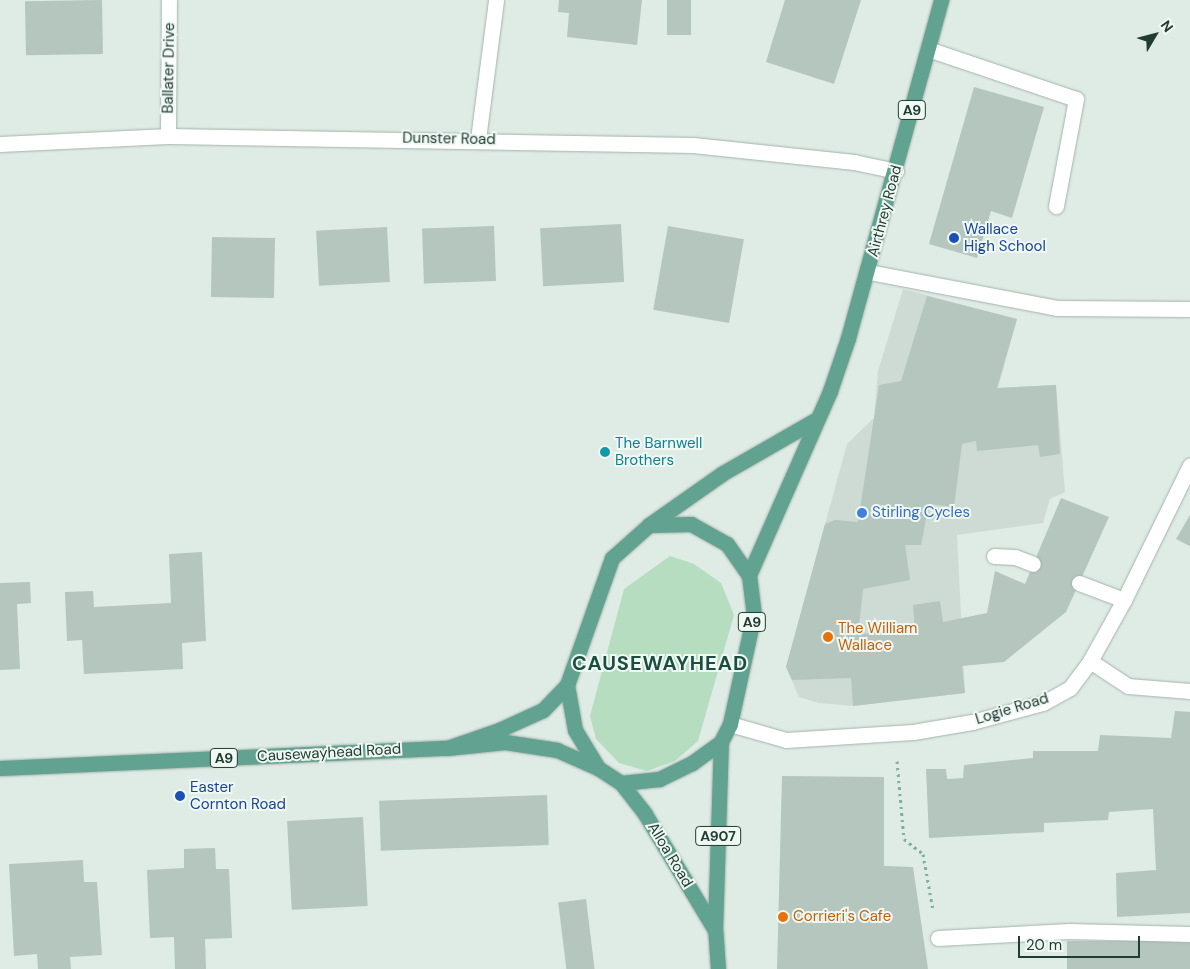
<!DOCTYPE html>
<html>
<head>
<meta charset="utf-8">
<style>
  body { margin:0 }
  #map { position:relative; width:1190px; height:969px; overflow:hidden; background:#dfebe5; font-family:"DM Sans",sans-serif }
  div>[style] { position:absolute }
  .built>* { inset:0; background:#cddbd4 }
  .green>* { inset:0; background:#b7ddc0 }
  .building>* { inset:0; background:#b4c6be; transform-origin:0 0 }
  .path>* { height:3px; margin-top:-1.5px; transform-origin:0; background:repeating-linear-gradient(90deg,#7eb09f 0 2.5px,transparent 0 6.5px) }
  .roads { filter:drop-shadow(0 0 1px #a2b3ac) drop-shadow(0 0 1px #a2b3ac) }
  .service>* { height:15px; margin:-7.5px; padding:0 7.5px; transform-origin:7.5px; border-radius:7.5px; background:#fff }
  .minor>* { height:15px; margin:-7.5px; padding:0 7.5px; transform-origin:7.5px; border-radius:7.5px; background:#fff }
  .secondary>* { height:15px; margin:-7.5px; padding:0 7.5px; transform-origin:7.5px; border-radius:7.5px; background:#fff }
  .primary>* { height:15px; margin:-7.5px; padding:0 7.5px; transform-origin:7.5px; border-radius:7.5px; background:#62a290 }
  .dots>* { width:14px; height:14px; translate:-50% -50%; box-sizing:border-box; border:2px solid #f0f8f3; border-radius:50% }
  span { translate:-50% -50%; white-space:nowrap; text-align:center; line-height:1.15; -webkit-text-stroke:4px #f0f8f3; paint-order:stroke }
  .shield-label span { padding:1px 4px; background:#f0f8f3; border:1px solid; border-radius:4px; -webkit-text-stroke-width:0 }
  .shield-label { font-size:14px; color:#203c33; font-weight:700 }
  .street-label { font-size:15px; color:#203c33 }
  .transit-label { font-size:15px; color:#164399 }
  .left { translate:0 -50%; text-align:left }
  .culture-label { font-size:15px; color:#0d838f }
  .shop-label { font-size:15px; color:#366cbe }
  .food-label { font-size:15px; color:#c56008 }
  .district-label { font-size:20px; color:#1b4e40; font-weight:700; letter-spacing:1px }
  .north { position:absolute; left:1130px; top:10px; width:50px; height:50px; -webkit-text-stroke:4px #f0f8f3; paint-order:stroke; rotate:53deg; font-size:14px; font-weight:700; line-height:20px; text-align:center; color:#203c33 }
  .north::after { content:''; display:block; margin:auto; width:18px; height:22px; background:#203c33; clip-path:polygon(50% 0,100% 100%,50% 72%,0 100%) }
  .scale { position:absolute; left:1018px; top:936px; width:122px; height:22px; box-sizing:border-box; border:2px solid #203c33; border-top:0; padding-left:6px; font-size:15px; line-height:18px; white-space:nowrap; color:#203c33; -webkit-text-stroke:4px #f0f8f3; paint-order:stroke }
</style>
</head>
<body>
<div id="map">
  <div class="built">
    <i style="clip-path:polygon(903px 289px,1017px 319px,998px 388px,1056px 385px,1065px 492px,1050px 499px,1043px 523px,957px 535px,965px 693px,853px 706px,819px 703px,799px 697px,786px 667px,847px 444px,874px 418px,878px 371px)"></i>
  </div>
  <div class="green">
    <i style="clip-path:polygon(670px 556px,694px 564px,721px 583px,734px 615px,698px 741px,675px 761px,647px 771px,619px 763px,596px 739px,590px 716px,624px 589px)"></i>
  </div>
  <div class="building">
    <i style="left:102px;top:0;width:54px;height:77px;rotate:89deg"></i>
    <i style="clip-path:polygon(559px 0,642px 0,637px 45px,567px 37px,569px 13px,558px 12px)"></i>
    <i style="left:667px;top:0;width:24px;height:35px"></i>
    <i style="clip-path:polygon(785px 0,861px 0,834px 84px,766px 62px)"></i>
    <i style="clip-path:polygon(974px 87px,1044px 107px,1012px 218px,991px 211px,977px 258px,929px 244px)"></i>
    <i style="left:621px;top:224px;width:58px;height:81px;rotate:87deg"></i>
    <i style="left:494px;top:226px;width:55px;height:72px;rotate:88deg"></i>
    <i style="left:668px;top:226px;width:77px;height:85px;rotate:10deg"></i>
    <i style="left:387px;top:227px;width:55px;height:71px;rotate:87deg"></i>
    <i style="left:212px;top:237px;width:63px;height:60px;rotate:1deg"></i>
    <i style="clip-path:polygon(927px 296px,1017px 319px,997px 388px,1056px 385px,1060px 454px,1040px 457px,1038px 445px,977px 451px,976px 441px,962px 444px,954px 507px,929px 504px,921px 545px,905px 545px,910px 580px,863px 589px,858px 634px,915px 630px,913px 605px,940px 601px,943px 622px,987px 613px,995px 571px,1025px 584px,1061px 498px,1109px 517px,1066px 612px,1004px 662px,962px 666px,965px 693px,853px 706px,851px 678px,792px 680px,786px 667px,825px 524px,835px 520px,858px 522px,879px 385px,901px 381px)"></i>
    <i style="clip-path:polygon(1190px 515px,1190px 546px,1176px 539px)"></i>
    <i style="clip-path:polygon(202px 552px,206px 641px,182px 643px,183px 669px,84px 674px,82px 640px,67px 641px,65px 592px,93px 591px,94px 607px,171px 603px,169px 554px)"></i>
    <i style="clip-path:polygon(30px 582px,31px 603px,17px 604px,20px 669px,0 670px,0 583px)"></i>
    <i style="clip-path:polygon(1175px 711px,1190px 712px,1190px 913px,1117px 917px,1116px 873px,1156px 870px,1153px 809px,1109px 812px,1108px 820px,1044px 823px,1044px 832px,929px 838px,926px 769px,946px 769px,947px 779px,963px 778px,964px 765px,1033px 758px,1033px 751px,1098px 751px,1100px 735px,1171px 738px)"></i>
    <i style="clip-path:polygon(782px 776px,884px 777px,884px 866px,913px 867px,928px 969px,777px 969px)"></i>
    <i style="left:547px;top:795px;width:50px;height:168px;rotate:88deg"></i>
    <i style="left:363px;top:817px;width:89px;height:76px;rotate:87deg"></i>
    <i style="clip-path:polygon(215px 848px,216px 869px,229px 869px,232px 938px,205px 939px,206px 969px,175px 969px,174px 937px,150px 938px,147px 870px,184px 868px,184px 849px)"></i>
    <i style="clip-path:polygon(83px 860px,84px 882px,97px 882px,102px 955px,70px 957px,71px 969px,38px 969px,37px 954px,14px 956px,9px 864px)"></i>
    <i style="left:586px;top:899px;width:71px;height:28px;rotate:83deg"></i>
    <i style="left:1190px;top:941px;width:28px;height:123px;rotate:90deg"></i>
  </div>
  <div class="path">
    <i style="left:897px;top:761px;width:78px;rotate:84.9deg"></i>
    <i style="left:904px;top:839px;width:24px;rotate:38deg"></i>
    <i style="left:923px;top:854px;width:57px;rotate:79.9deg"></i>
  </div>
  <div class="roads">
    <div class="service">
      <i style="left:928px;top:49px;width:156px;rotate:18.7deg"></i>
      <i style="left:1076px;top:99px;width:109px;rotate:100.6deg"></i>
      <i style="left:869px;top:272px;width:191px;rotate:10.8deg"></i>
      <i style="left:1057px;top:308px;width:133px;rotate:0.4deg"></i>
      <i style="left:994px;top:556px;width:21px;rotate:3deg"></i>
      <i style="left:1015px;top:557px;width:19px;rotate:21deg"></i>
      <i style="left:1079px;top:583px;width:48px;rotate:20.7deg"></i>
    </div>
    <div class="minor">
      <i style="left:168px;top:136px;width:136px;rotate:-89.6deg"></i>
      <i style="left:478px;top:139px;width:140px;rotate:-82.6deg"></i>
      <i style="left:0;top:144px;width:168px;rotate:-2.7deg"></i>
      <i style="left:168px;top:136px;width:525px;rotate:0.98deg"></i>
      <i style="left:693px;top:145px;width:162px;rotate:6deg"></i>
      <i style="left:854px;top:162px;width:43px;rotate:12.1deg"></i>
      <i style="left:1090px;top:661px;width:45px;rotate:33.3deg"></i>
      <i style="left:1128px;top:686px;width:62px;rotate:4.6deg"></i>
      <i style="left:938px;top:938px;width:131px;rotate:-3.1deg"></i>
      <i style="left:1069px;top:931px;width:121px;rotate:1.4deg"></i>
    </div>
    <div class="secondary">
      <i style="left:730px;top:724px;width:58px;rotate:15.9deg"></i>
      <i style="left:786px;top:740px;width:127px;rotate:-3.6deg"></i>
      <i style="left:913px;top:732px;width:60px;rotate:-9.6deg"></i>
      <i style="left:972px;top:722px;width:73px;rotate:-15deg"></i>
      <i style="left:1043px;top:703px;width:31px;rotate:-29deg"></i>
      <i style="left:1070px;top:688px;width:34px;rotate:-53deg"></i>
      <i style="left:1090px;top:661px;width:70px;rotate:-60.9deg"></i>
      <i style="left:1124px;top:600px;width:150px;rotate:-63.9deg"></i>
    </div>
    <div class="primary">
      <i style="left:649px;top:525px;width:90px;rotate:-35.1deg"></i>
      <i style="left:723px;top:473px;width:108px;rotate:-29.9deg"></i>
      <i style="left:749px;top:575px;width:201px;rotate:-66.2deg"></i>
      <i style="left:830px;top:391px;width:56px;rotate:-71.2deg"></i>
      <i style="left:848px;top:338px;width:351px;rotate:-74.6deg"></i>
      <i style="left:447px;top:748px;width:55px;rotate:-19.1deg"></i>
      <i style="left:499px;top:730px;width:48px;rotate:-24.4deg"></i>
      <i style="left:543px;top:710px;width:35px;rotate:-46deg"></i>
      <i style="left:567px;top:685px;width:135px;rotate:-70.5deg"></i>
      <i style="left:612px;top:558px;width:50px;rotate:-41.7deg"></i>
      <i style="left:649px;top:525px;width:42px;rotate:-1.4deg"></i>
      <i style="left:691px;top:524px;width:41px;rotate:29.1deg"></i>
      <i style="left:727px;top:544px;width:38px;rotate:55deg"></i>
      <i style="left:749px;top:575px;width:39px;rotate:83deg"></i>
      <i style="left:754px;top:614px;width:113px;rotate:102.3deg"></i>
      <i style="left:730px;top:724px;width:20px;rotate:117deg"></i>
      <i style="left:721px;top:742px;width:36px;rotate:144deg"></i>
      <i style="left:692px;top:763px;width:37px;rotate:154deg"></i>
      <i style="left:659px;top:779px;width:38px;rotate:174deg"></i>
      <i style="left:621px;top:783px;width:27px;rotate:-147deg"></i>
      <i style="left:598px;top:768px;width:44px;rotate:-121.2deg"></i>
      <i style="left:575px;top:730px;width:46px;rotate:-100.1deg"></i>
      <i style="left:0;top:768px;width:447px;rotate:-2.6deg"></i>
      <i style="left:447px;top:748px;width:58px;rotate:-5.9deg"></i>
      <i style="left:505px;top:742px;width:53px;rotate:8.7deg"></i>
      <i style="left:557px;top:750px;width:45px;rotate:23.7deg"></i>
      <i style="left:621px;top:783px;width:39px;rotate:52deg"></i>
      <i style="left:645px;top:814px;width:135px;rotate:58.9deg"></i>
      <i style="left:718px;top:969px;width:39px;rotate:-94deg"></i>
      <i style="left:715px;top:930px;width:188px;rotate:-88.2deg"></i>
    </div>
  </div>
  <div class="dots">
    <i style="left:954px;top:238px;background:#1a4fb4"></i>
    <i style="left:605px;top:452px;background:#0f9aa8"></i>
    <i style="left:862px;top:513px;background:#3f7fe0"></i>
    <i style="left:828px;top:637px;background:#e8710a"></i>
    <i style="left:180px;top:796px;background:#1a4fb4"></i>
    <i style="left:783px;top:917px;background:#e8710a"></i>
  </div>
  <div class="shield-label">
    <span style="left:912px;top:110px">A9</span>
    <span style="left:752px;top:622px">A9</span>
    <span style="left:224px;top:758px">A9</span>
    <span style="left:718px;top:836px">A907</span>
  </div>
  <div class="street-label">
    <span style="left:169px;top:68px;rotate:-89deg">Ballater Drive</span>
    <span style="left:449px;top:139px;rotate:1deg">Dunster Road</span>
    <span style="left:885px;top:211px;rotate:-75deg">Airthrey Road</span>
    <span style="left:1012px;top:709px;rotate:-17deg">Logie Road</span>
    <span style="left:329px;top:753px;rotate:-3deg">Causewayhead Road</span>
    <span style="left:670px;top:855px;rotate:59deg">Alloa Road</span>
  </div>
  <div class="transit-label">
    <span class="left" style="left:964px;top:238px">Wallace<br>High School</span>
    <span class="left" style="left:190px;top:796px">Easter<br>Cornton Road</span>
  </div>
  <div class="culture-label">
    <span class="left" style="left:615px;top:452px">The Barnwell<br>Brothers</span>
  </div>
  <div class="shop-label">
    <span class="left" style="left:872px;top:513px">Stirling Cycles</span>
  </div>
  <div class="food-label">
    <span class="left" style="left:838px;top:637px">The William<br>Wallace</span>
    <span class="left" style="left:793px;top:917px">Corrieri's Cafe</span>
  </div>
  <div class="district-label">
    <span style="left:660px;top:663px">CAUSEWAYHEAD</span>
  </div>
  <div class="north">N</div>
  <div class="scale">20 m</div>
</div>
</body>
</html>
